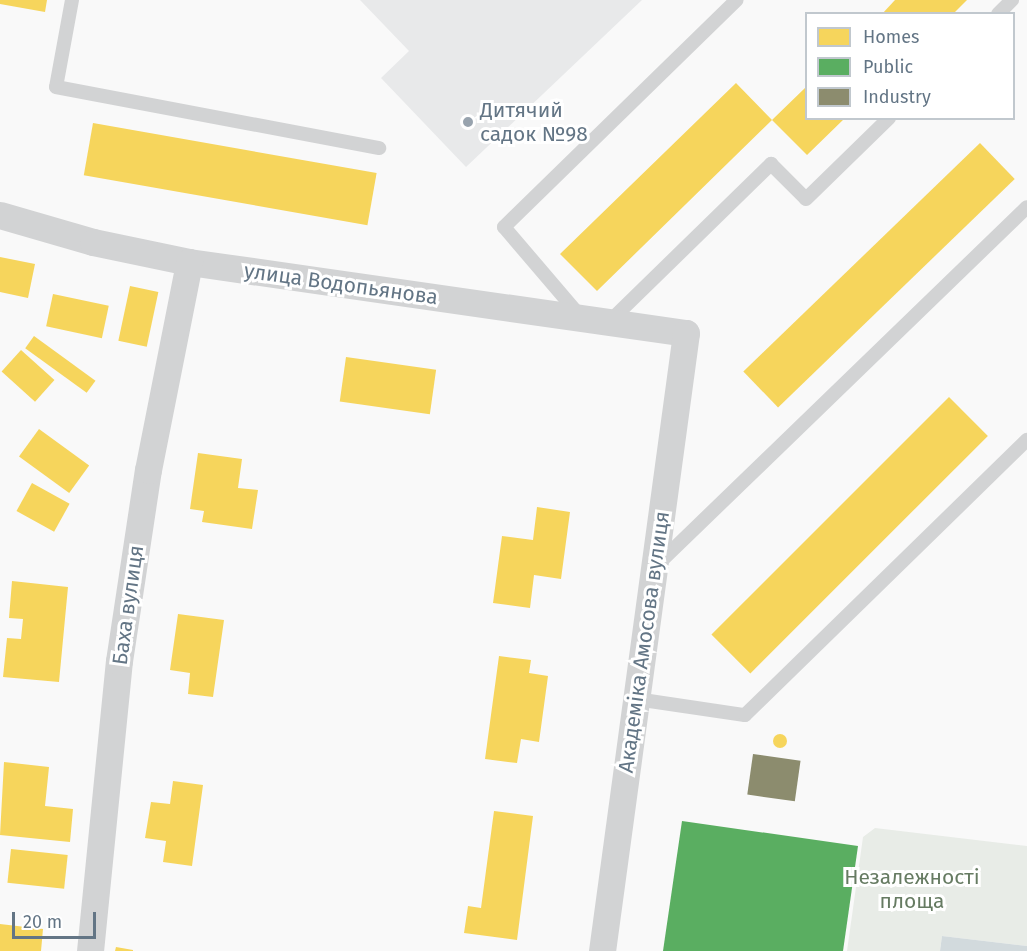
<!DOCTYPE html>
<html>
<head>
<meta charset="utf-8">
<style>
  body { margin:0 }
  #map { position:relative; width:1027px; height:951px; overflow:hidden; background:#f9f9f9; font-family:"Fira Sans",sans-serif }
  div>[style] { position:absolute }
  .built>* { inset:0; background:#e8e9ea }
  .green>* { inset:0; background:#e8ece7 }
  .water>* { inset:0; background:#d2dadd }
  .homes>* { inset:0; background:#f6d55c; transform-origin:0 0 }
  .round { border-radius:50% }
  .public>* { inset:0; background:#5aae61 }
  .industry>* { inset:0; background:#8c8c6e; transform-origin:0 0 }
  .lane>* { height:14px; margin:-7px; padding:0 7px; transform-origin:7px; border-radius:7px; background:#d2d3d4 }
  .street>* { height:27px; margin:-13.5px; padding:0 13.5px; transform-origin:13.5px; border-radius:13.5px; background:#d2d3d4 }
  .dots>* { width:16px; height:16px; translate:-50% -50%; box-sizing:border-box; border:3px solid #fff; border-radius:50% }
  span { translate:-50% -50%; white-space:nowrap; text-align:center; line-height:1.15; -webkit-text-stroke:6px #fff; paint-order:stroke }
  .poi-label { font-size:21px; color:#637585 }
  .left { translate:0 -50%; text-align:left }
  .street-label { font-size:21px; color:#637585 }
  .park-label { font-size:21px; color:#667b62 }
  .legend { position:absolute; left:805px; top:12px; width:210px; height:108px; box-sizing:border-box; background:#fff; border:2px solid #c1c8ce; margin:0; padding:8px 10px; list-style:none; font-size:18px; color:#637585 }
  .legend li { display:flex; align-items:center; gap:12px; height:30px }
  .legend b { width:30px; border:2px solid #c1c8ce }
  .scale { position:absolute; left:12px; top:912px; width:84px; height:27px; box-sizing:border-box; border:3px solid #637585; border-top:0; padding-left:8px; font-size:18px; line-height:21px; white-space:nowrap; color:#637585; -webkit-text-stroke:4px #fff; paint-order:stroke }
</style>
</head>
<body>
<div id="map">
  <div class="built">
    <i style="clip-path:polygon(360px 0,642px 0,466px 167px,381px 78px,409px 51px)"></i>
  </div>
  <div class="green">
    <i style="clip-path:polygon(875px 828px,1027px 846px,1027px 946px,942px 936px,940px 951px,847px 951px,863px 837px)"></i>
  </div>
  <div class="water">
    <i style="clip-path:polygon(942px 936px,1027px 946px,1027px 951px,940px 951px)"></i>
  </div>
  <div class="homes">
    <i style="clip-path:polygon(0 0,47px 0,45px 12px,0 4px)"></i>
    <i style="clip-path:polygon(895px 0,967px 0,953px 14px,882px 14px)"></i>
    <i style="clip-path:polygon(736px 83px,772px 120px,806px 87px,806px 118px,845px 118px,807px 155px,772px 120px,597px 291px,560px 254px)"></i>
    <i style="left:93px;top:123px;width:288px;height:53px;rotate:10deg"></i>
    <i style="left:980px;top:143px;width:50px;height:329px;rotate:46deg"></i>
    <i style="clip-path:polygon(0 257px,35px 264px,28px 298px,0 292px)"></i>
    <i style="left:130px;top:286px;width:29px;height:56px;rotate:12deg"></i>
    <i style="left:53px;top:294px;width:57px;height:33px;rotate:12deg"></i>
    <i style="left:34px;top:336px;width:76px;height:15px;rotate:36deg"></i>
    <i style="left:21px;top:350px;width:45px;height:29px;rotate:42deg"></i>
    <i style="left:346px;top:357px;width:91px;height:45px;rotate:8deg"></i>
    <i style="left:949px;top:397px;width:55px;height:336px;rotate:45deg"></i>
    <i style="left:39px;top:429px;width:62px;height:34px;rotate:36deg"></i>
    <i style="clip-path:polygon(198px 453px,242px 459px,238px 488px,258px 490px,252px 529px,202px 522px,204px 511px,190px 509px)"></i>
    <i style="left:32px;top:483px;width:43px;height:32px;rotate:29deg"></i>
    <i style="clip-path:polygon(537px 507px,570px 512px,561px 579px,534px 575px,530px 608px,493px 603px,502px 536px,533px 540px)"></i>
    <i style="clip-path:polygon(12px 581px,68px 587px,59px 682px,3px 677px,7px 638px,21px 639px,23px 619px,9px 618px)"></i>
    <i style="clip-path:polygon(178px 614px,224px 620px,213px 697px,188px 694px,190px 673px,170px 670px)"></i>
    <i style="clip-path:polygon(499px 656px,531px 660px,529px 673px,548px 676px,539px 742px,521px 739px,517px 763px,485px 759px)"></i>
    <i class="round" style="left:773px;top:734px;width:14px;height:14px"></i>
    <i style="clip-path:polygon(4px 762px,49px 767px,45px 806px,73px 809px,70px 842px,0 835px)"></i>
    <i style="clip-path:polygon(173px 781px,203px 785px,192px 866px,163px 862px,166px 841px,145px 838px,151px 802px,170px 804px)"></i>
    <i style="clip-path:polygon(494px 811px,533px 816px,517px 940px,464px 933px,468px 906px,481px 908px)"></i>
    <i style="left:11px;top:849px;width:57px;height:34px;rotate:6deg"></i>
    <i style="clip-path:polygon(0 924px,43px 929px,41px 951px,0 951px)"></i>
    <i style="clip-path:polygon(116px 947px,133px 950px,133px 951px,115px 951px)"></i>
  </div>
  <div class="public">
    <i style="clip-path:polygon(682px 821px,858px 846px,843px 951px,663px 951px)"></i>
  </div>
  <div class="industry">
    <i style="left:753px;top:754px;width:48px;height:41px;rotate:8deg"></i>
  </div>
  <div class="lane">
    <i style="left:72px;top:0;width:88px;rotate:100.4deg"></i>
    <i style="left:56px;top:87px;width:329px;rotate:10.7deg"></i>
    <i style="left:998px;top:14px;width:20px;rotate:-45deg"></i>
    <i style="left:580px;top:316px;width:117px;rotate:-130.5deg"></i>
    <i style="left:504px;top:227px;width:325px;rotate:-44.3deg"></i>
    <i style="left:608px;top:323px;width:228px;rotate:-44.3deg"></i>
    <i style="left:771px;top:164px;width:49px;rotate:45deg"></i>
    <i style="left:806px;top:199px;width:116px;rotate:-44.3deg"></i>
    <i style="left:658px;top:564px;width:513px;rotate:-44.05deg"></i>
    <i style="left:636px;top:699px;width:110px;rotate:8.4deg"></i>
    <i style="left:745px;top:715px;width:394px;rotate:-44.3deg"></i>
  </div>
  <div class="street">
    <i style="left:0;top:215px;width:97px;rotate:16.2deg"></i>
    <i style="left:93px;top:242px;width:98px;rotate:11.8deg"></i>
    <i style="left:189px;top:262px;width:502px;rotate:8.13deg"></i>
    <i style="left:686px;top:333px;width:624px;rotate:97.74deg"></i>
    <i style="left:90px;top:951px;width:291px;rotate:-84.3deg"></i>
    <i style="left:119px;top:661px;width:193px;rotate:-81.4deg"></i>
    <i style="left:148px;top:470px;width:212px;rotate:-78.8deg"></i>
  </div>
  <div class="dots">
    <i style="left:468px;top:122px;background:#98a3ae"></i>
  </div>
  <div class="poi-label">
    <span class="left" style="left:480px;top:122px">Дитячий<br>садок №98</span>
  </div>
  <div class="street-label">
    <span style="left:341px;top:284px;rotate:8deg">улица Водопьянова</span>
    <span style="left:128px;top:605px;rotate:-82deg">Баха вулиця</span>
    <span style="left:644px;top:642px;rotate:-82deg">Академіка Амосова вулиця</span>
  </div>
  <div class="park-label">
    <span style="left:912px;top:889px">Незалежності<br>площа</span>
  </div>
  <ul class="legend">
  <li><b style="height:16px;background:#f6d55c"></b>Homes</li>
  <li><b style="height:16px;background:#5aae61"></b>Public</li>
  <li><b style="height:16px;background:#8c8c6e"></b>Industry</li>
  </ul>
  <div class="scale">20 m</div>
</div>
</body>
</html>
